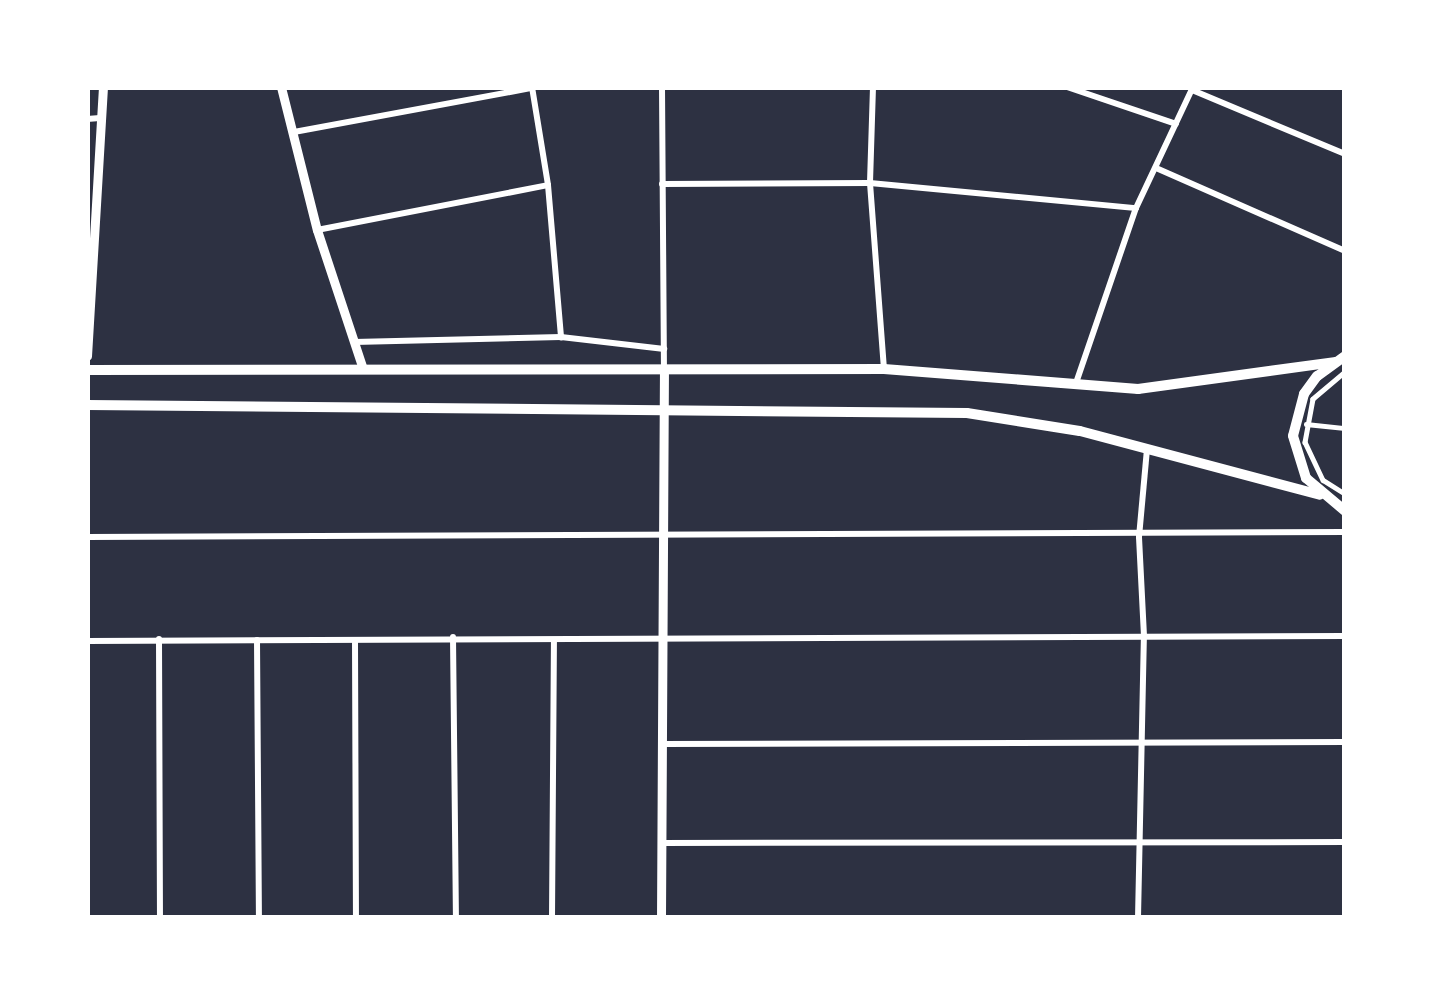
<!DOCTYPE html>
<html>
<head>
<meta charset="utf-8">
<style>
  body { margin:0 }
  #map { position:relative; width:1432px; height:1005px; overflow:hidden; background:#2d3142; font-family:"Archivo Narrow",sans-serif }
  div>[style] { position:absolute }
  .pedestrian>* { height:4.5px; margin:-2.25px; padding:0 2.25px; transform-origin:2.25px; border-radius:2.25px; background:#fff }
  .minor>* { height:6px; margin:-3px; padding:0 3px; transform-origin:3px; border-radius:3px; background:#fff }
  .tertiary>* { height:9px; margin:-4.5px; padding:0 4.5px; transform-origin:4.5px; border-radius:4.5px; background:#fff }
  .primary>* { height:10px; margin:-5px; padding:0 5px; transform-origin:5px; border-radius:5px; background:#fff }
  span { translate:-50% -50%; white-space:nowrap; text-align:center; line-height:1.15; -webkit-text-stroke:12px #fff; paint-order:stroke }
  .frame { position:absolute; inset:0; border:90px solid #fff; pointer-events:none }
</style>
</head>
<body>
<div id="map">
  <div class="pedestrian">
    <i style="left:1345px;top:372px;width:42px;rotate:139.8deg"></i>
    <i style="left:1313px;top:399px;width:44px;rotate:100.5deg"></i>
    <i style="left:1305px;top:442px;width:42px;rotate:64.7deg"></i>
    <i style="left:1323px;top:480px;width:26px;rotate:32deg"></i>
    <i style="left:1306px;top:424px;width:39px;rotate:6deg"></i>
  </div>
  <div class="minor">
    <i style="left:532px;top:87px;width:99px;rotate:80.7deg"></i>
    <i style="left:548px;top:185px;width:153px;rotate:85.1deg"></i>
    <i style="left:662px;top:87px;width:283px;rotate:89.6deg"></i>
    <i style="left:873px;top:87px;width:96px;rotate:91.8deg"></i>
    <i style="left:870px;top:183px;width:187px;rotate:85.7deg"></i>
    <i style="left:1067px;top:87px;width:115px;rotate:18.7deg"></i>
    <i style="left:1192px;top:90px;width:166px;rotate:22.7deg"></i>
    <i style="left:87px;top:119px;width:13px;rotate:-4deg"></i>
    <i style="left:294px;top:132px;width:242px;rotate:-10.5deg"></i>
    <i style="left:1156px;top:168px;width:206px;rotate:23.7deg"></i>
    <i style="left:662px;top:184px;width:208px;rotate:-0.3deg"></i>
    <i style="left:870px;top:183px;width:267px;rotate:5.4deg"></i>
    <i style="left:317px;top:230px;width:235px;rotate:-11deg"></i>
    <i style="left:354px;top:342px;width:207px;rotate:-1.4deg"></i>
    <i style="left:561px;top:337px;width:104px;rotate:6.6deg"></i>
    <i style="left:1076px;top:383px;width:185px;rotate:-71.1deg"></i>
    <i style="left:1136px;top:208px;width:134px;rotate:-64.8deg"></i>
    <i style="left:87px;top:537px;width:1258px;rotate:-0.23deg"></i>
    <i style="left:453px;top:637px;width:281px;rotate:89.4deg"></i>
    <i style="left:159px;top:639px;width:279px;rotate:89.8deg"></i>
    <i style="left:257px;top:640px;width:278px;rotate:89.6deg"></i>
    <i style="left:355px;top:640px;width:278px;rotate:89.8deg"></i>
    <i style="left:87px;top:641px;width:1258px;rotate:-0.23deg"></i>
    <i style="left:662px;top:744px;width:683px;rotate:-0.17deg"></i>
    <i style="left:661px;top:843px;width:684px;rotate:-0.08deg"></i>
    <i style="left:552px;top:918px;width:277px;rotate:-89.6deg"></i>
    <i style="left:1138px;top:918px;width:282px;rotate:-88.8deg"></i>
    <i style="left:1144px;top:636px;width:99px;rotate:-92.9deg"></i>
    <i style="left:1139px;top:537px;width:88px;rotate:-84.8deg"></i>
  </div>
  <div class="tertiary">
    <i style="left:281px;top:87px;width:147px;rotate:75.9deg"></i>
    <i style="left:317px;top:230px;width:146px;rotate:71.7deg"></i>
    <i style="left:87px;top:356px;width:269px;rotate:-86.6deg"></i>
    <i style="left:661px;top:918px;width:548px;rotate:-89.69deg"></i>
  </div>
  <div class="primary">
    <i style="left:1345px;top:356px;width:34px;rotate:144deg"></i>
    <i style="left:1317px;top:376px;width:22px;rotate:126deg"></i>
    <i style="left:1304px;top:394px;width:43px;rotate:104.7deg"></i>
    <i style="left:1293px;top:436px;width:44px;rotate:72.8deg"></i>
    <i style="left:1306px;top:478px;width:51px;rotate:40.2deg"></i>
    <i style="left:87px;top:370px;width:797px;rotate:-0.07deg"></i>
    <i style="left:884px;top:369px;width:255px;rotate:4.5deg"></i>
    <i style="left:1138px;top:389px;width:198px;rotate:-7.8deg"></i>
    <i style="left:87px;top:405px;width:880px;rotate:0.52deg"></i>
    <i style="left:967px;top:413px;width:114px;rotate:9.1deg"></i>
    <i style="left:1080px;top:431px;width:248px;rotate:14.9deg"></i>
  </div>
  <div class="frame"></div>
</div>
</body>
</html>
